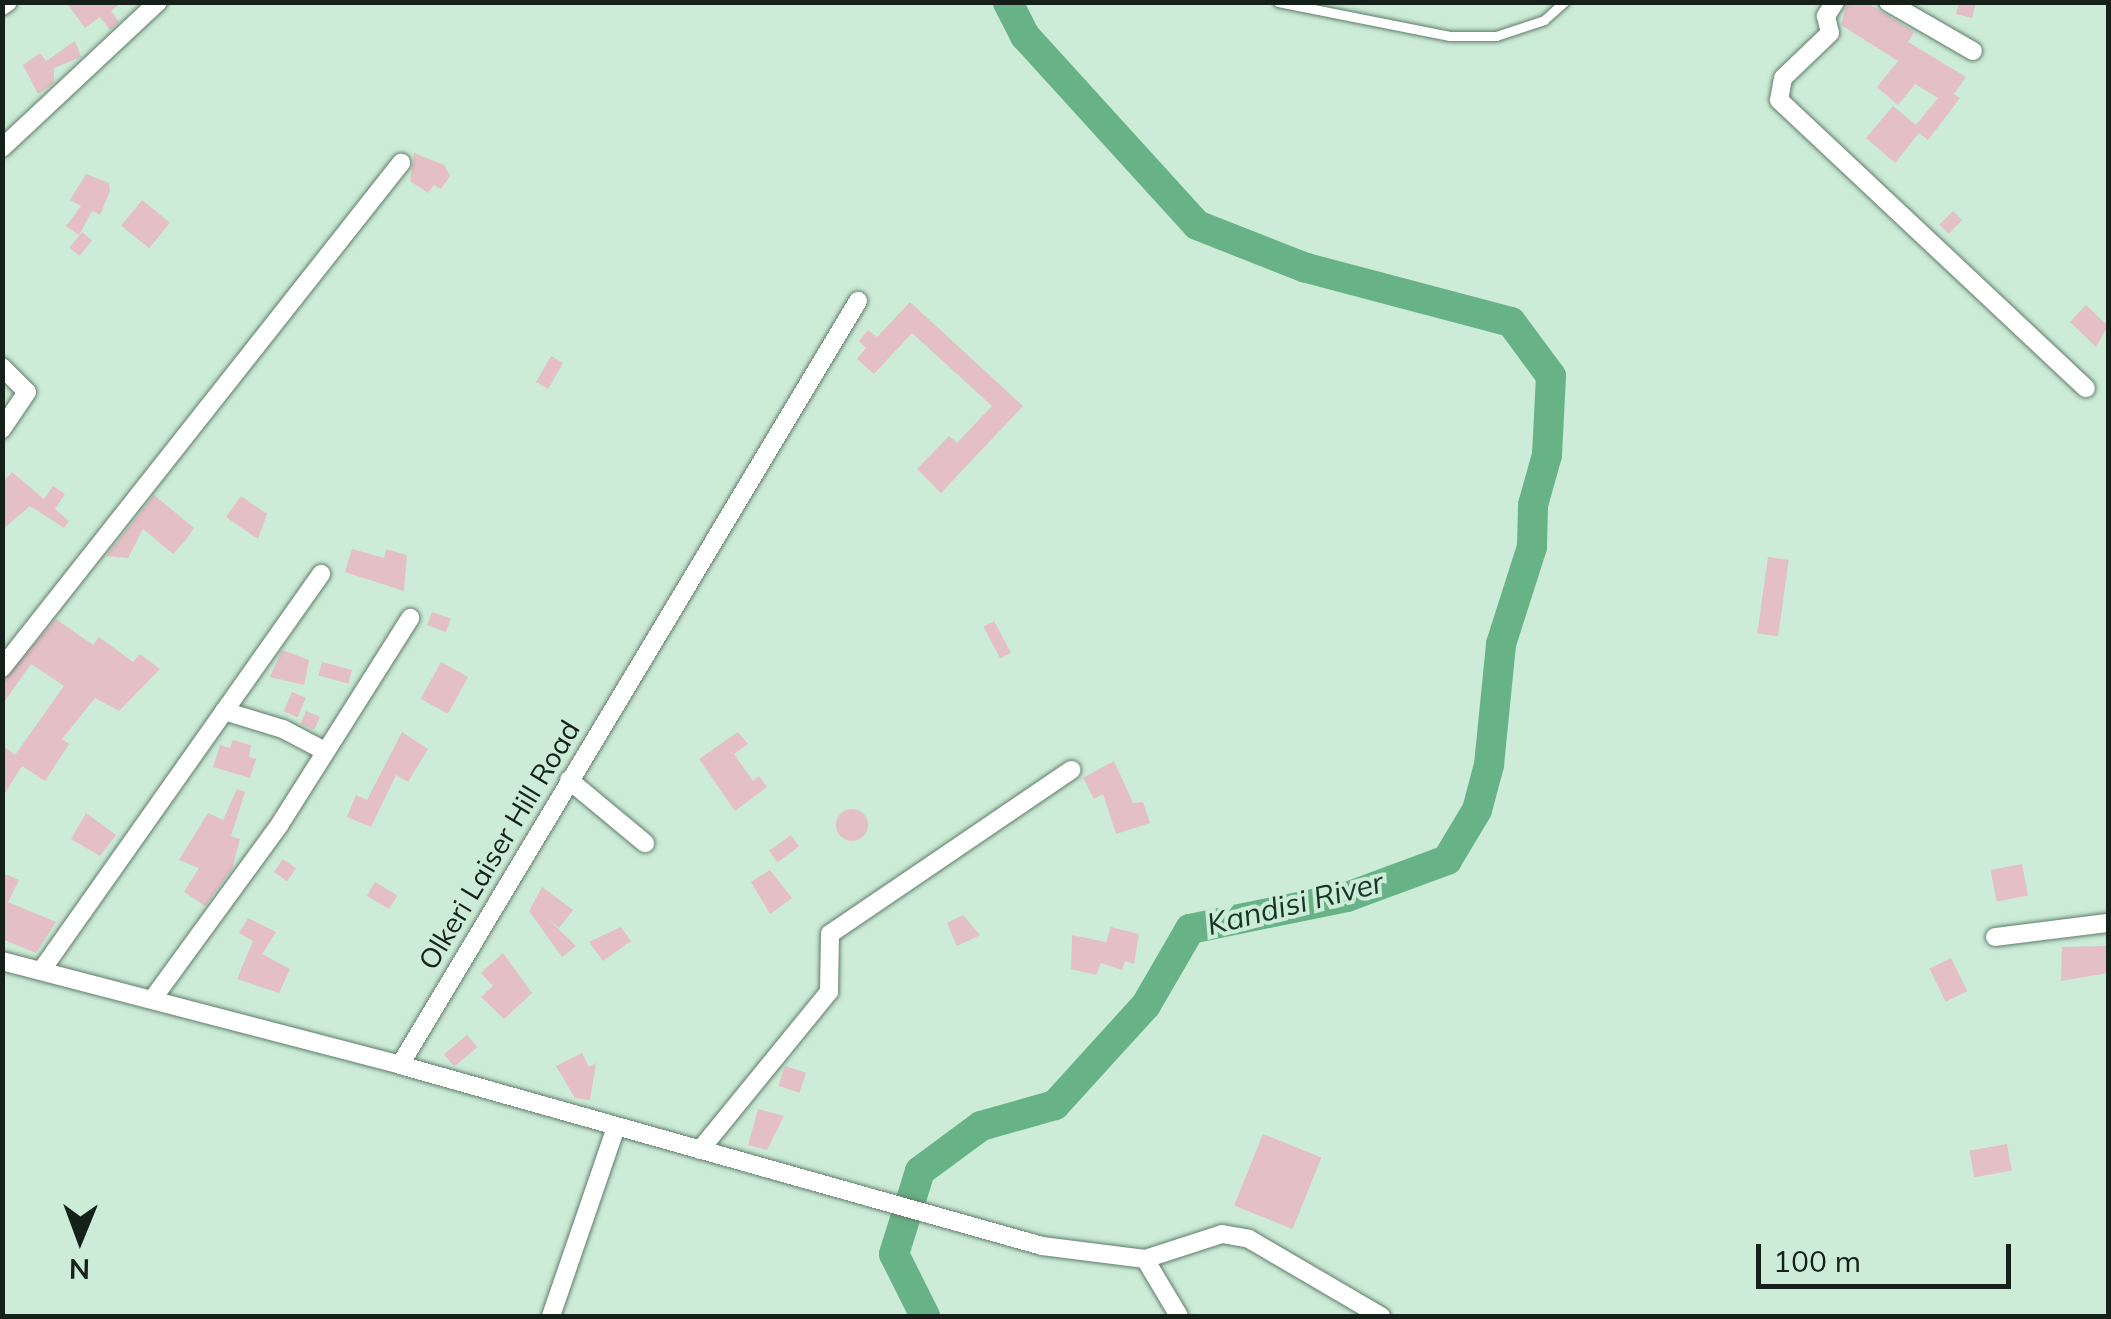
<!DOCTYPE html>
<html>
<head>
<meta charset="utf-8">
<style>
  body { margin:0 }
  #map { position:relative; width:2111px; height:1319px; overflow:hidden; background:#ccecd7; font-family:Mulish,sans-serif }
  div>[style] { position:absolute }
  .river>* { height:30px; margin:-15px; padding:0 15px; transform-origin:15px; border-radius:15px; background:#68b287 }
  .building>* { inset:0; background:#e4bfc6; transform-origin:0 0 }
  .round { border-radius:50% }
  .roads { filter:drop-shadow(0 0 2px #607c6b) drop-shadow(0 0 2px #607c6b) }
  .lane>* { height:9px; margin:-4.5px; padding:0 4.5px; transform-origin:4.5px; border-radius:4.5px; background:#fff }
  .street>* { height:18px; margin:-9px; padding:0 9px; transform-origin:9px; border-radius:9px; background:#fff }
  span { translate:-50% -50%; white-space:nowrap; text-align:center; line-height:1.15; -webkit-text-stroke:8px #ccecd7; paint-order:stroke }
  .street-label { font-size:28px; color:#142019 }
  .water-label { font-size:30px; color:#153624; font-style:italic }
  .frame { position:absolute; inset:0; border:5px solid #142019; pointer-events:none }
  .north { position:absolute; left:30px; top:1189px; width:100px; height:100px; -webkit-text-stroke:8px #ccecd7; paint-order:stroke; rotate:181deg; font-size:28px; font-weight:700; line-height:40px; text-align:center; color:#142019 }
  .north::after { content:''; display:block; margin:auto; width:35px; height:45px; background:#142019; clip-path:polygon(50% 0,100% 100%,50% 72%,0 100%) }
  .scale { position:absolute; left:1756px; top:1244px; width:255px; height:45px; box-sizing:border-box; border:5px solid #142019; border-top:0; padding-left:12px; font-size:30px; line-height:35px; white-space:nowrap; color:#142019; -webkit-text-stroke:8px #ccecd7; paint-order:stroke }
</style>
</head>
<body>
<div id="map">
  <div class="river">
    <i style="left:925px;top:1316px;width:69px;rotate:-116.6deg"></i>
    <i style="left:894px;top:1254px;width:87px;rotate:-72.6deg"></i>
    <i style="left:920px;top:1171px;width:76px;rotate:-36.4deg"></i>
    <i style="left:981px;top:1126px;width:77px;rotate:-15.8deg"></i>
    <i style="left:1055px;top:1105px;width:135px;rotate:-47.7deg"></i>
    <i style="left:1146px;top:1005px;width:88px;rotate:-59.9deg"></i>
    <i style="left:1190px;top:929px;width:160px;rotate:-11.5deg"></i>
    <i style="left:1347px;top:897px;width:107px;rotate:-20.3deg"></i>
    <i style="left:1447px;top:860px;width:58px;rotate:-59deg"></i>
    <i style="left:1477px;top:810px;width:47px;rotate:-75.1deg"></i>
    <i style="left:1489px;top:765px;width:122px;rotate:-84.3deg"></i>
    <i style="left:1501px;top:644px;width:102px;rotate:-72.3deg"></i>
    <i style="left:1532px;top:547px;width:42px;rotate:-88.6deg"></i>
    <i style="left:1533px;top:505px;width:52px;rotate:-74.4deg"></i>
    <i style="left:1547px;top:455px;width:79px;rotate:-87.1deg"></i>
    <i style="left:1551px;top:376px;width:67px;rotate:-126.5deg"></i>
    <i style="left:1511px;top:322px;width:212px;rotate:-165.2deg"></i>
    <i style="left:1306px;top:268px;width:117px;rotate:-158.5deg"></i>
    <i style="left:1197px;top:225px;width:256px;rotate:-132.3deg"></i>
    <i style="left:1025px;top:36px;width:38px;rotate:-117deg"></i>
  </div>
  <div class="building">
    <i style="clip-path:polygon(66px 2px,122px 2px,111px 11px,119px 22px,110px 30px,100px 17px,85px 28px)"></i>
    <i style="clip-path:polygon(1847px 2px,1866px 2px,1914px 32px,1908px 42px,1966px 77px,1954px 94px,1960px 98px,1928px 140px,1919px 133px,1895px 163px,1866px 138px,1893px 106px,1916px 125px,1938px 98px,1915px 84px,1898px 105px,1877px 87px,1898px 61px,1841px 25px)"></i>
    <i style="clip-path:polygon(1959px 2px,1976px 2px,1972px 18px,1956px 14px)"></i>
    <i style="clip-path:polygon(75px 41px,81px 57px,54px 68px,54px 83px,38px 94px,23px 65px,40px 53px,46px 61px)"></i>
    <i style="clip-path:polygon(414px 153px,444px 165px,450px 176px,441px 189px,434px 185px,428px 193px,410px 181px)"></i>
    <i style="clip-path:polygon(86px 174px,109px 183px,110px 191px,100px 215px,92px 211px,79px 235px,66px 226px,81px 206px,70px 200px)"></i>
    <i style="left:142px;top:200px;width:36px;height:33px;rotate:39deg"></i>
    <i style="left:1953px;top:211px;width:13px;height:19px;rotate:45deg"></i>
    <i style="left:82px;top:232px;width:13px;height:20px;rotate:39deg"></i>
    <i style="clip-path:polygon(910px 302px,1023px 406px,941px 493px,917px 469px,949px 436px,957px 443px,992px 406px,912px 333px,874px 374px,857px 359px,866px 348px,859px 341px,868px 330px,877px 337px)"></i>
    <i style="clip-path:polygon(2086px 305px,2108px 326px,2096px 347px,2070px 322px)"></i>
    <i style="left:551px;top:356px;width:14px;height:30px;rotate:30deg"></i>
    <i style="clip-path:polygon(12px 472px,44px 499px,53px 486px,65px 494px,55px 509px,69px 521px,64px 528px,30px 506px,2px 530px,2px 483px)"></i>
    <i style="clip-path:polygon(154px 495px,194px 528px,186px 540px,173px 554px,143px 529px,128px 558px,106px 556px)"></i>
    <i style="clip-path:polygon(241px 496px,267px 514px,258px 539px,226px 517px)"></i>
    <i style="clip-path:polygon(352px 549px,384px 558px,386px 549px,407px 555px,404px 591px,345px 572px)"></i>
    <i style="left:1768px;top:557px;width:21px;height:77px;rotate:8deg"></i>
    <i style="left:432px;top:612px;width:20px;height:14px;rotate:20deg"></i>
    <i style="clip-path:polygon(56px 619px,93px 645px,99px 637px,133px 662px,140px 654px,160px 669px,119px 711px,95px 698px,62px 739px,69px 744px,45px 781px,22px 766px,2px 798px,2px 745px,15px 755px,64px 686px,31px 664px,2px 705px,2px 682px)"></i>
    <i style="left:994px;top:621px;width:36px;height:12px;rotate:62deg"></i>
    <i style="clip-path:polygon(282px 650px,309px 660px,304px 685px,270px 677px)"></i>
    <i style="left:322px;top:662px;width:31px;height:14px;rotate:15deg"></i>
    <i style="left:441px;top:662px;width:31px;height:42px;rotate:29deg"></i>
    <i style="left:292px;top:692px;width:15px;height:21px;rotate:23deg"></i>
    <i style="left:306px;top:711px;width:15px;height:14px;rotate:23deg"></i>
    <i style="clip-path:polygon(402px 732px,428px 749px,408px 782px,396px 775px,371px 827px,347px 817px,356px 795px,367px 800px)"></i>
    <i style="clip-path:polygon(738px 732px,748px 744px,734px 754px,753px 781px,759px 776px,767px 787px,735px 811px,699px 759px)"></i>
    <i style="clip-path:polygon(233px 740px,251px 745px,249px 757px,256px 759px,250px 778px,213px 767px,220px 745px,230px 748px)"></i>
    <i style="clip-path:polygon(1114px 761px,1133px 803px,1143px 802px,1150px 823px,1116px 834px,1103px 794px,1094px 799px,1083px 778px)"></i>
    <i style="clip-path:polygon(237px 789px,245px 792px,231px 836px,240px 839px,232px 869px,205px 906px,184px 892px,199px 868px,179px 860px,208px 813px,223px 820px)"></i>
    <i class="round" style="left:836px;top:809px;width:32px;height:32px"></i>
    <i style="clip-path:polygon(86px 813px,116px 835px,100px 856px,71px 839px)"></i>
    <i style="left:791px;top:835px;width:14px;height:27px;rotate:54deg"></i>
    <i style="left:283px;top:859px;width:16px;height:16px;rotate:35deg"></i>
    <i style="left:2022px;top:864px;width:32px;height:32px;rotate:79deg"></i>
    <i style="clip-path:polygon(770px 870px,792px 898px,770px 914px,751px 882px)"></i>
    <i style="clip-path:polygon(2px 873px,19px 880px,8px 902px,56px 922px,36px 953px,2px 939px)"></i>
    <i style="left:375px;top:882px;width:26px;height:16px;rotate:31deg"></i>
    <i style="clip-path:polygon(542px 887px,573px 910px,559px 928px,546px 917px,576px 946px,562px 957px,529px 911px)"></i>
    <i style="clip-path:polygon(963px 915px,980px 935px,957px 946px,947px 923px)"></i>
    <i style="clip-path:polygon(248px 918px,276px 932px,262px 954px,290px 969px,279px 993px,237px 979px,253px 941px,239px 933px)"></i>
    <i style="clip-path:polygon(621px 927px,631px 941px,603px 961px,589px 942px)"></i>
    <i style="clip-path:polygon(1111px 927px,1139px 934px,1134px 964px,1125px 961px,1122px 970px,1101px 963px,1096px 975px,1071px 969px,1072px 935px,1106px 942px)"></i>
    <i style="clip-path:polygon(2108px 946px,2108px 973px,2061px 981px,2062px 947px)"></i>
    <i style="clip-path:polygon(503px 953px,532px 993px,504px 1019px,481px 997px,493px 986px,481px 973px)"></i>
    <i style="left:1951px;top:958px;width:37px;height:24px;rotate:64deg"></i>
    <i style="left:467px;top:1035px;width:16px;height:30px;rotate:50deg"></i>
    <i style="clip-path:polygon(582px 1053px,589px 1067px,596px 1063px,590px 1100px,575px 1098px,556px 1066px)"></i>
    <i style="left:785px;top:1066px;width:22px;height:21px;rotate:18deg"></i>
    <i style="clip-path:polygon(758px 1109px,784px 1116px,767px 1150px,748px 1145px)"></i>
    <i style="left:1263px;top:1134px;width:63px;height:77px;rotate:22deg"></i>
    <i style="left:2007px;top:1144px;width:27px;height:38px;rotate:80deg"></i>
  </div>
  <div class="roads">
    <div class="lane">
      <i style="left:1278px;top:2px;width:175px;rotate:11.2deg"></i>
      <i style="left:1450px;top:36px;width:46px"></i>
      <i style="left:1496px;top:36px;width:51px;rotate:-18.4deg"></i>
      <i style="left:1544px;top:20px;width:27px;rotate:-42deg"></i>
    </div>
    <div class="street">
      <i style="left:1835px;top:2px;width:17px;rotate:123deg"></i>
      <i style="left:1826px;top:16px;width:17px;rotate:77deg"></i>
      <i style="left:1830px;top:33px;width:65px;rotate:136.2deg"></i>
      <i style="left:1783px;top:78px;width:22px;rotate:100deg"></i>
      <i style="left:1779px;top:100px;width:421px;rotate:43.2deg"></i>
      <i style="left:1888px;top:2px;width:98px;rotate:30deg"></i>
      <i style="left:2px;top:6px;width:7px;rotate:-34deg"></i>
      <i style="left:2px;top:148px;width:214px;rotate:-43.1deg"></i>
      <i style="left:2px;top:367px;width:35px;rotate:45deg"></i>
      <i style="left:27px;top:392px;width:45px;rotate:124deg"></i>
      <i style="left:2px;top:668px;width:644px;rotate:-51.69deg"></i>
      <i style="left:224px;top:711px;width:62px;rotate:17deg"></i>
      <i style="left:283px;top:729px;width:45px;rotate:27.7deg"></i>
      <i style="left:569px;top:780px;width:99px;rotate:39.7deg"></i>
      <i style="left:1995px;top:937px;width:114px;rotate:-7.1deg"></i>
      <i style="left:2px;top:961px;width:411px;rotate:14.6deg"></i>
      <i style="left:400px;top:1065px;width:891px;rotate:-59.06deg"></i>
      <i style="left:41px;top:971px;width:486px;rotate:-54.8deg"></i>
      <i style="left:154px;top:997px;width:214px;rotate:-53.9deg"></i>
      <i style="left:280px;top:824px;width:244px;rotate:-57.7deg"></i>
      <i style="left:400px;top:1065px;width:667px;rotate:15.74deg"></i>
      <i style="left:1042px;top:1246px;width:104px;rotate:7.2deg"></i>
      <i style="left:1145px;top:1259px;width:81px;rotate:-18deg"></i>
      <i style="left:1222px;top:1234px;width:27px;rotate:10deg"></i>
      <i style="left:1249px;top:1239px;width:153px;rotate:30.3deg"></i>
      <i style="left:700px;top:1150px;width:204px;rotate:-50.8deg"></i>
      <i style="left:829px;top:992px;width:58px;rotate:-89deg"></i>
      <i style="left:830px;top:934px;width:292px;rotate:-34.2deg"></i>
      <i style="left:1145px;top:1259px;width:66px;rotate:59.2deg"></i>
      <i style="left:551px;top:1316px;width:200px;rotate:-71deg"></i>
    </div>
  </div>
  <div class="street-label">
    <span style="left:499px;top:845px;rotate:-59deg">Olkeri Laiser Hill Road</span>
  </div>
  <div class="water-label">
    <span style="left:1295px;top:903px;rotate:-14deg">Kandisi River</span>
  </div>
  <div class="frame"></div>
  <div class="north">N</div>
  <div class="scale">100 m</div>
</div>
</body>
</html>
